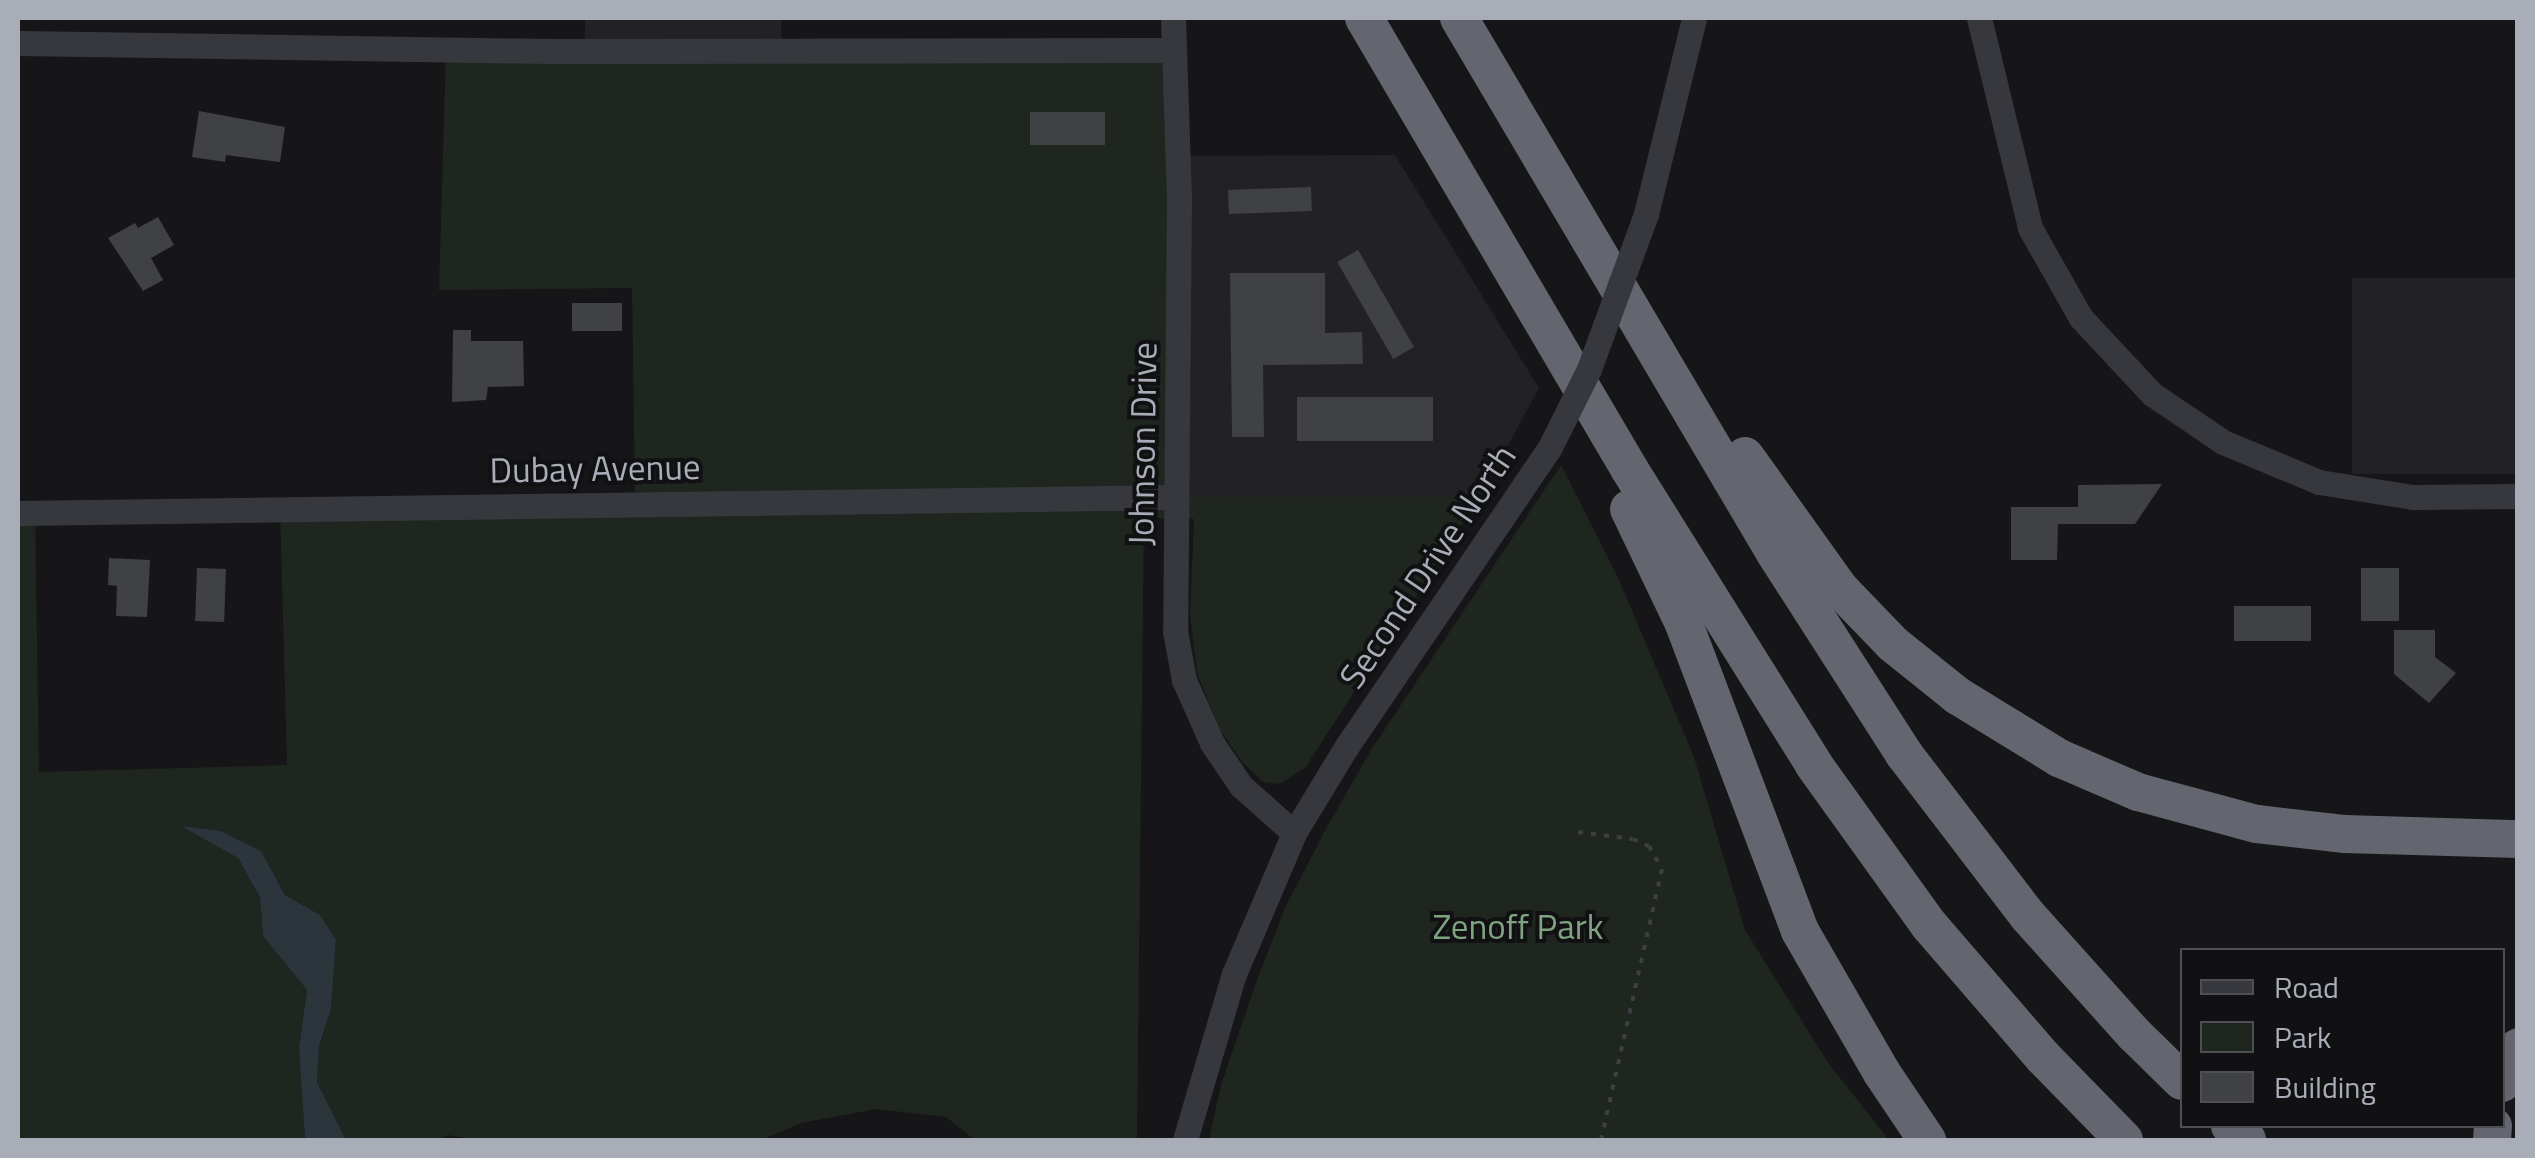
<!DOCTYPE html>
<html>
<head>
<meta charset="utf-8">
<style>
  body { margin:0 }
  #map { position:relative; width:2535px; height:1158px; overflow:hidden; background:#161618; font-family:"Titillium Web",sans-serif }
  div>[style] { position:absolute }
  .built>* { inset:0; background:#222225; transform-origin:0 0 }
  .green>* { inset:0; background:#1e261f }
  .water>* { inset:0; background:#2c353c }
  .building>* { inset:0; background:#404145; transform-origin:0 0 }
  .path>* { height:4px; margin-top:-2px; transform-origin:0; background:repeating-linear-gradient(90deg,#3d3f44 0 5px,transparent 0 13px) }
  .minor>* { height:25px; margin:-12.5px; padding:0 12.5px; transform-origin:12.5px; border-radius:12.5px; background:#37383d }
  .highway>* { height:38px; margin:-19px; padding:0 19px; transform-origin:19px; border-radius:19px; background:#63666e }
  .minor-bridge>* { height:25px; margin:-12.5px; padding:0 12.5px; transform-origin:12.5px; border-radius:12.5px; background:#37383d }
  span { translate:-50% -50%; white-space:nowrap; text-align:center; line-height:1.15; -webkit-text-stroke:8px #111113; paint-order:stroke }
  .street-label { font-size:35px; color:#a8adb8 }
  .park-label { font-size:35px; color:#7fa381 }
  .frame { position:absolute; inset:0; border:20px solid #a8adb8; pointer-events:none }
  .legend { position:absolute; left:2180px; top:948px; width:325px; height:180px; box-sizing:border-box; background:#111113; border:2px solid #4d4f55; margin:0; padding:12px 18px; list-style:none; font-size:30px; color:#a8adb8 }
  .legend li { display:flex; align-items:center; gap:20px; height:50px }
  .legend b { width:50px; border:2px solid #4d4f55 }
</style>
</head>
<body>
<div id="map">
  <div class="built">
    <i style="left:585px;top:18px;width:196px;height:33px"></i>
    <i style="clip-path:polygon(1395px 155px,1539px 388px,1480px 497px,1174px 497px,1178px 156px)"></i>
    <i style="left:2517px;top:278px;width:196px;height:165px;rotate:90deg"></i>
  </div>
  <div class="green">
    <i style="clip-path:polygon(446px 49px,1173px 50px,1174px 497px,1480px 497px,1305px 768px,1279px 784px,1263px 782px,1242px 762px,1219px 728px,1197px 673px,1190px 614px,1194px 519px,1144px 518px,1137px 1140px,975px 1140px,946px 1117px,876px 1109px,801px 1123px,761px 1140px,479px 1140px,447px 1135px,438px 1140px,346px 1140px,317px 1082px,319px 1046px,331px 1009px,336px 939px,320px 915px,285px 895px,261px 851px,184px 827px,238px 858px,260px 899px,263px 936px,307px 990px,299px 1048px,305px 1140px,18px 1140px,18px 513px,35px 512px,39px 772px,287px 765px,280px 507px,635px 501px,632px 288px,439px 290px)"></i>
    <i style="clip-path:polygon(1561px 465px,1619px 580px,1694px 757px,1745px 930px,1829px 1064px,1889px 1140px,1209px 1140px,1221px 1085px,1257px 980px,1285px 908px,1328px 825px,1371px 750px)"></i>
  </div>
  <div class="water">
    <i style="clip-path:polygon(181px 826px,220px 831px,261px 851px,285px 895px,320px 915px,336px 939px,331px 1009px,319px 1046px,317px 1082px,346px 1140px,305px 1140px,299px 1048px,307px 990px,263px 936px,260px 898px,238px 858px)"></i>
  </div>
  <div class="building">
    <i style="clip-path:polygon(199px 111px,285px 127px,280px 162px,226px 155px,225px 162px,192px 157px)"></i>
    <i style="left:1030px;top:112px;width:75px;height:33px"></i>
    <i style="left:1311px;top:187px;width:24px;height:83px;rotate:88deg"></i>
    <i style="clip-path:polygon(158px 217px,174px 245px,151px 258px,163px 280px,143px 291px,108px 238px,135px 223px,138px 228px)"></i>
    <i style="left:1358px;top:250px;width:112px;height:24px;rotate:60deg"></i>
    <i style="clip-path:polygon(1230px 273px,1325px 273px,1325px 333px,1362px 332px,1363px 364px,1263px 365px,1264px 437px,1232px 437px)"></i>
    <i style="left:622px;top:303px;width:28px;height:50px;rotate:90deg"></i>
    <i style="clip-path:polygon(453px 330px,471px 330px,471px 341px,523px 341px,524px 386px,488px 387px,486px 400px,452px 402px)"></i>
    <i style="left:1297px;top:397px;width:136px;height:44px"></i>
    <i style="clip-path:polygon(2162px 484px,2135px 524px,2058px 524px,2057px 560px,2011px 560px,2011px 507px,2078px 507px,2078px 485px)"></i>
    <i style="clip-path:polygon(109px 558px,150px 560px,147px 617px,116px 616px,117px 586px,108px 585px)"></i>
    <i style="left:197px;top:568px;width:29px;height:53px;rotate:2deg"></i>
    <i style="left:2361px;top:568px;width:38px;height:53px"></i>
    <i style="left:2311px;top:606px;width:35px;height:77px;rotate:90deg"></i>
    <i style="clip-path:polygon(2394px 630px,2435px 630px,2435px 657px,2456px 673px,2429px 703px,2394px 674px)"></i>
  </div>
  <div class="path">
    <i style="left:1578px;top:832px;width:55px;rotate:7.3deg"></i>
    <i style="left:1633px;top:839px;width:17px;rotate:24deg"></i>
    <i style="left:1649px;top:846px;width:26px;rotate:61deg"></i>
    <i style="left:1662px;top:869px;width:278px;rotate:102.7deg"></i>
  </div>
  <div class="minor">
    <i style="left:1173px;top:18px;width:179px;rotate:88.1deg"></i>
    <i style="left:1179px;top:197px;width:434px;rotate:90.5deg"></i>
    <i style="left:1175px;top:631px;width:50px;rotate:79.6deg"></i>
    <i style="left:1184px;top:680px;width:69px;rotate:66deg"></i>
    <i style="left:1212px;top:743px;width:52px;rotate:56deg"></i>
    <i style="left:1241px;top:786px;width:71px;rotate:41.6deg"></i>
    <i style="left:1979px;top:18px;width:216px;rotate:76.3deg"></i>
    <i style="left:2030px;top:228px;width:103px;rotate:60.5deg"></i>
    <i style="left:2081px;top:318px;width:104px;rotate:46.9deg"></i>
    <i style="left:2152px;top:394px;width:86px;rotate:34.1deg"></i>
    <i style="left:2223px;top:442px;width:104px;rotate:22.6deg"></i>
    <i style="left:2319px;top:482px;width:95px;rotate:9.1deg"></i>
    <i style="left:2413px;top:497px;width:105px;rotate:-0.5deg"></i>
    <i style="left:18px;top:43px;width:534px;rotate:0.86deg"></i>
    <i style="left:552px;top:51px;width:621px;rotate:-0.09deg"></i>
    <i style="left:1646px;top:214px;width:202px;rotate:-76.2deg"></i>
    <i style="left:18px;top:513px;width:1156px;rotate:-0.79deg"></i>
    <i style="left:1185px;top:1140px;width:173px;rotate:-73.6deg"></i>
    <i style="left:1234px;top:974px;width:153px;rotate:-66.9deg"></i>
    <i style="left:1294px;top:833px;width:102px;rotate:-58.7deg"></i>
    <i style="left:1347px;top:746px;width:359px;rotate:-55.8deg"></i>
  </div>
  <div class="highway">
    <i style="left:1364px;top:18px;width:524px;rotate:59.52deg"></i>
    <i style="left:1630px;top:470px;width:348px;rotate:58deg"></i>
    <i style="left:1814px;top:765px;width:197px;rotate:54.3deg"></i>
    <i style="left:1929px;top:925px;width:174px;rotate:49.2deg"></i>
    <i style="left:2043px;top:1057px;width:116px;rotate:45.7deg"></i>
    <i style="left:1459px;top:18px;width:621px;rotate:59.43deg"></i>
    <i style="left:1775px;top:553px;width:239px;rotate:57.3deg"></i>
    <i style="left:1904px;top:754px;width:204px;rotate:52.6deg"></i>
    <i style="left:2028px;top:916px;width:159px;rotate:48.1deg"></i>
    <i style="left:2134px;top:1034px;width:67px;rotate:44.4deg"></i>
    <i style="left:1745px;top:456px;width:162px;rotate:54.5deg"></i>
    <i style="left:1839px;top:588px;width:78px;rotate:46deg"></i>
    <i style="left:1893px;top:644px;width:83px;rotate:38.7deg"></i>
    <i style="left:1958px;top:696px;width:119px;rotate:31.5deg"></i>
    <i style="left:2059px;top:758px;width:86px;rotate:23.3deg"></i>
    <i style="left:2138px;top:792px;width:123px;rotate:15.1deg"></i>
    <i style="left:2257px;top:824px;width:89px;rotate:6.5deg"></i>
    <i style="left:2345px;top:834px;width:173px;rotate:1.7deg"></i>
    <i style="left:1629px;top:509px;width:127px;rotate:64.4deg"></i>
    <i style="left:1684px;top:624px;width:328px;rotate:69.3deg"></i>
    <i style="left:1800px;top:931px;width:164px;rotate:60deg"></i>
    <i style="left:1882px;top:1073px;width:81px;rotate:56.1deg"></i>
    <i style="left:2502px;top:1083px;width:39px;rotate:-66deg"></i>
    <i style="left:2230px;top:1126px;width:22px;rotate:39deg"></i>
    <i style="left:2492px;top:1140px;width:14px;rotate:-86deg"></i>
  </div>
  <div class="minor-bridge">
    <i style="left:1549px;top:449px;width:89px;rotate:-63.4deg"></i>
    <i style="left:1589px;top:369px;width:165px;rotate:-69.8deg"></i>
  </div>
  <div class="street-label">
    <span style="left:1142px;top:444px;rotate:-89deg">Johnson Drive</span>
    <span style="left:595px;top:468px;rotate:-1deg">Dubay Avenue</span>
    <span style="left:1427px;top:566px;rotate:-56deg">Second Drive North</span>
  </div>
  <div class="park-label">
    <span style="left:1518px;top:926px">Zenoff Park</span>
  </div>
  <div class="frame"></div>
  <ul class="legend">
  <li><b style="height:12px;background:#37383d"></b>Road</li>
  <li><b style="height:28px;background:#1e261f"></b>Park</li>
  <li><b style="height:28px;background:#404145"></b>Building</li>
  </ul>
</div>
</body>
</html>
